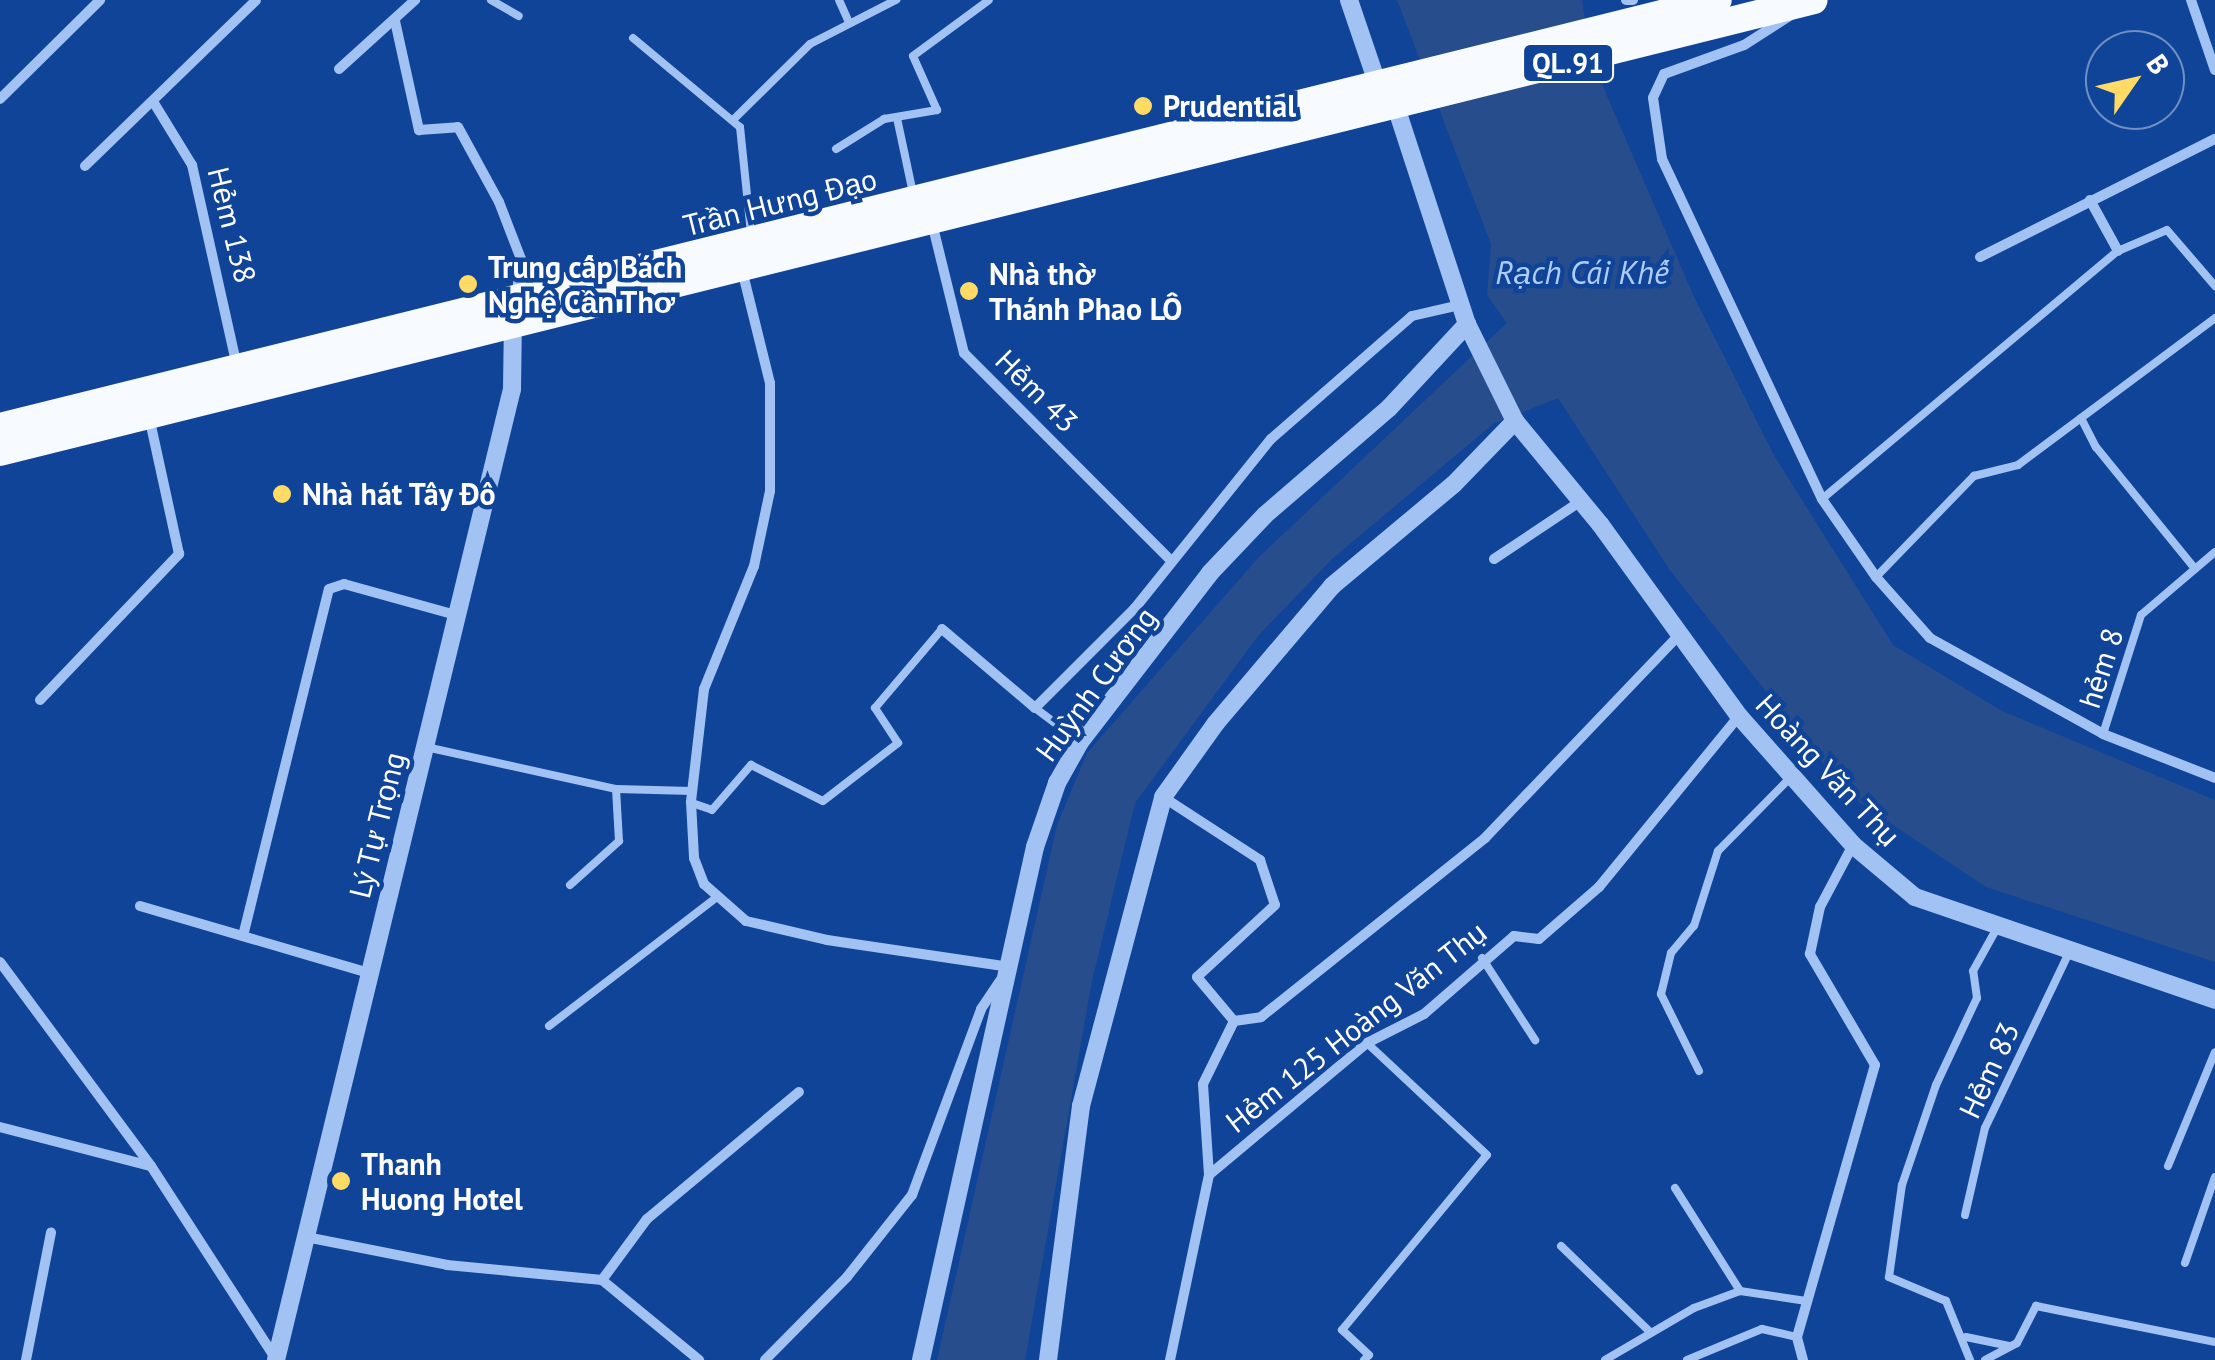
<!DOCTYPE html>
<html>
<head>
<meta charset="utf-8">
<style>
  body { margin:0 }
  #map { position:relative; width:2215px; height:1360px; overflow:hidden; background:#104499; font-family:"PT Sans",sans-serif }
  div>[style] { position:absolute }
  .water>* { inset:0; background:#274d8d }
  .service>* { height:8px; margin:-4px; padding:0 4px; transform-origin:4px; border-radius:4px; background:#a2c2f4 }
  .minor>* { height:10px; margin:-5px; padding:0 5px; transform-origin:5px; border-radius:5px; background:#a2c2f4 }
  .tertiary>* { height:18px; margin:-9px; padding:0 9px; transform-origin:9px; border-radius:9px; background:#a2c2f4 }
  .trunk>* { height:28px; margin:-14px; padding:0 14px; transform-origin:14px; border-radius:14px; background:#f7faff }
  .dots>* { width:28px; height:28px; translate:-50% -50%; box-sizing:border-box; border:5px solid #104499; border-radius:50% }
  span { translate:-50% -50%; white-space:nowrap; text-align:center; line-height:1.15; -webkit-text-stroke:9px #104499; paint-order:stroke }
  .shield-label span { padding:2px 8px; background:#104499; border:2px solid; border-radius:8px; -webkit-text-stroke-width:0 }
  .shield-label { font-size:28px; color:#fff; font-weight:700 }
  .poi-label { font-size:30px; color:#fff; font-weight:700 }
  .left { translate:0 -50%; text-align:left }
  .street-label { font-size:30px; color:#fff }
  .water-label { font-size:32px; color:#aecdfb; font-style:italic }
  .north { position:absolute; left:2085px; top:30px; width:100px; height:100px; box-sizing:border-box; background:#104499; border:2px solid #708fc2; border-radius:50%; rotate:56deg; font-size:28px; font-weight:700; line-height:40px; text-align:center; color:#fff }
  .north::after { content:''; display:block; margin:auto; width:35px; height:45px; background:#ffdb65; clip-path:polygon(50% 0,100% 100%,50% 72%,0 100%) }
</style>
</head>
<body>
<div id="map">
  <div class="water">
    <i style="clip-path:polygon(1397px 0,1582px 0,1591px 59px,1694px 297px,1775px 457px,1893px 645px,2002px 711px,2215px 800px,2215px 962px,1986px 887px,1848px 795px,1669px 569px,1558px 398px,1493px 424px,1332px 559px,1258px 636px,1135px 803px,1092px 981px,1025px 1360px,937px 1360px,1057px 825px,1087px 753px,1259px 557px,1507px 323px,1487px 295px,1491px 244px)"></i>
  </div>
  <div class="service">
    <i style="left:491px;top:0;width:32px;rotate:30deg"></i>
    <i style="left:839px;top:0;width:24px;rotate:66deg"></i>
    <i style="left:633px;top:38px;width:139px;rotate:39.8deg"></i>
    <i style="left:740px;top:127px;width:107px;rotate:84.1deg"></i>
    <i style="left:897px;top:118px;width:77px;rotate:78deg"></i>
    <i style="left:733px;top:120px;width:108px;rotate:-44.6deg"></i>
    <i style="left:810px;top:44px;width:97px;rotate:-27.1deg"></i>
    <i style="left:836px;top:149px;width:57px;rotate:-32deg"></i>
    <i style="left:884px;top:119px;width:54px;rotate:-9.6deg"></i>
    <i style="left:937px;top:110px;width:59px;rotate:-114deg"></i>
    <i style="left:913px;top:56px;width:94px;rotate:-36.4deg"></i>
    <i style="left:2081px;top:418px;width:33px;rotate:63deg"></i>
    <i style="left:2096px;top:447px;width:157px;rotate:50.9deg"></i>
    <i style="left:1822px;top:499px;width:386px;rotate:-40deg"></i>
    <i style="left:2118px;top:251px;width:53px;rotate:-23.2deg"></i>
    <i style="left:2167px;top:230px;width:74px;rotate:49.4deg"></i>
    <i style="left:1876px;top:577px;width:141px;rotate:-45.9deg"></i>
    <i style="left:1974px;top:476px;width:45px;rotate:-14deg"></i>
    <i style="left:2018px;top:465px;width:246px;rotate:-36.7deg"></i>
    <i style="left:1035px;top:708px;width:55px;rotate:36.9deg"></i>
    <i style="left:2103px;top:734px;width:125px;rotate:-72.3deg"></i>
    <i style="left:2141px;top:615px;width:97px;rotate:-40.4deg"></i>
    <i style="left:426px;top:747px;width:195px;rotate:12.5deg"></i>
    <i style="left:616px;top:789px;width:76px;rotate:1.5deg"></i>
    <i style="left:692px;top:803px;width:21px;rotate:19deg"></i>
    <i style="left:712px;top:810px;width:60px;rotate:-49.1deg"></i>
    <i style="left:751px;top:765px;width:80px;rotate:26.6deg"></i>
    <i style="left:823px;top:801px;width:95px;rotate:-37.7deg"></i>
    <i style="left:898px;top:743px;width:42px;rotate:-123.3deg"></i>
    <i style="left:875px;top:708px;width:104px;rotate:-49.7deg"></i>
    <i style="left:570px;top:885px;width:66px;rotate:-41.9deg"></i>
    <i style="left:619px;top:841px;width:52px;rotate:-93.3deg"></i>
    <i style="left:1482px;top:958px;width:98px;rotate:57.1deg"></i>
    <i style="left:549px;top:1026px;width:212px;rotate:-37.5deg"></i>
    <i style="left:1699px;top:1071px;width:86px;rotate:-116.3deg"></i>
    <i style="left:1661px;top:994px;width:42px;rotate:-76.3deg"></i>
    <i style="left:1671px;top:953px;width:35px;rotate:-50deg"></i>
    <i style="left:1694px;top:926px;width:79px;rotate:-72.3deg"></i>
    <i style="left:1718px;top:851px;width:103px;rotate:-45.4deg"></i>
    <i style="left:2168px;top:1166px;width:123px;rotate:-67.6deg"></i>
    <i style="left:1675px;top:1188px;width:122px;rotate:57.7deg"></i>
    <i style="left:1965px;top:1215px;width:89px;rotate:-77.1deg"></i>
    <i style="left:1985px;top:1128px;width:194px;rotate:-64.4deg"></i>
    <i style="left:1561px;top:1246px;width:124px;rotate:44deg"></i>
    <i style="left:2185px;top:1263px;width:91px;rotate:-70.8deg"></i>
    <i style="left:1966px;top:1337px;width:45px;rotate:11.6deg"></i>
    <i style="left:1364px;top:1360px;width:7px;rotate:-45deg"></i>
    <i style="left:1369px;top:1355px;width:37px;rotate:-137deg"></i>
    <i style="left:1342px;top:1330px;width:227px;rotate:-50.4deg"></i>
    <i style="left:1487px;top:1155px;width:164px;rotate:-137deg"></i>
    <i style="left:1605px;top:1360px;width:103px;rotate:-30.3deg"></i>
    <i style="left:1694px;top:1308px;width:49px;rotate:-20.3deg"></i>
    <i style="left:1740px;top:1291px;width:67px;rotate:8.6deg"></i>
    <i style="left:1687px;top:1360px;width:81px;rotate:-22.5deg"></i>
    <i style="left:1762px;top:1329px;width:36px;rotate:13deg"></i>
    <i style="left:1970px;top:1360px;width:64px;rotate:-112.1deg"></i>
    <i style="left:1946px;top:1301px;width:62px;rotate:-157.2deg"></i>
    <i style="left:1889px;top:1277px;width:93px;rotate:-82deg"></i>
    <i style="left:1902px;top:1185px;width:106px;rotate:-71.2deg"></i>
    <i style="left:1936px;top:1085px;width:96px;rotate:-64.8deg"></i>
    <i style="left:1977px;top:998px;width:27px;rotate:-98deg"></i>
    <i style="left:1973px;top:971px;width:51px;rotate:-60.9deg"></i>
    <i style="left:1985px;top:1360px;width:36px;rotate:-28deg"></i>
    <i style="left:2017px;top:1343px;width:42px;rotate:-62.8deg"></i>
    <i style="left:2036px;top:1306px;width:183px;rotate:11.4deg"></i>
  </div>
  <div class="minor">
    <i style="left:1626px;top:0;width:7px"></i>
    <i style="left:2191px;top:0;width:74px;rotate:71.1deg"></i>
    <i style="left:1791px;top:15px;width:56px;rotate:147.4deg"></i>
    <i style="left:1744px;top:45px;width:85px;rotate:160.1deg"></i>
    <i style="left:1664px;top:74px;width:26px;rotate:115deg"></i>
    <i style="left:1653px;top:98px;width:62px;rotate:81.6deg"></i>
    <i style="left:1662px;top:159px;width:376px;rotate:64.8deg"></i>
    <i style="left:1822px;top:499px;width:95px;rotate:55.3deg"></i>
    <i style="left:1876px;top:577px;width:81px;rotate:48.5deg"></i>
    <i style="left:1930px;top:638px;width:198px;rotate:29deg"></i>
    <i style="left:2103px;top:734px;width:120px;rotate:21.4deg"></i>
    <i style="left:395px;top:21px;width:112px;rotate:77.6deg"></i>
    <i style="left:419px;top:130px;width:39px;rotate:-4deg"></i>
    <i style="left:458px;top:127px;width:85px;rotate:61.3deg"></i>
    <i style="left:499px;top:202px;width:61px;rotate:68.9deg"></i>
    <i style="left:521px;top:259px;width:38px;rotate:97deg"></i>
    <i style="left:339px;top:69px;width:103px;rotate:-42.2deg"></i>
    <i style="left:0;top:99px;width:141px;rotate:-44.7deg"></i>
    <i style="left:154px;top:103px;width:73px;rotate:58.5deg"></i>
    <i style="left:192px;top:165px;width:206px;rotate:77.4deg"></i>
    <i style="left:85px;top:166px;width:238px;rotate:-44.1deg"></i>
    <i style="left:2090px;top:200px;width:58px;rotate:61.2deg"></i>
    <i style="left:932px;top:223px;width:134px;rotate:76.2deg"></i>
    <i style="left:964px;top:353px;width:292px;rotate:45.1deg"></i>
    <i style="left:1980px;top:257px;width:263px;rotate:-26.7deg"></i>
    <i style="left:742px;top:270px;width:116px;rotate:76.1deg"></i>
    <i style="left:770px;top:383px;width:108px;rotate:90deg"></i>
    <i style="left:770px;top:491px;width:77px;rotate:102deg"></i>
    <i style="left:754px;top:566px;width:133px;rotate:112.1deg"></i>
    <i style="left:704px;top:689px;width:114px;rotate:96.6deg"></i>
    <i style="left:691px;top:802px;width:56px;rotate:86.9deg"></i>
    <i style="left:694px;top:858px;width:28px;rotate:69deg"></i>
    <i style="left:704px;top:884px;width:56px;rotate:41.4deg"></i>
    <i style="left:746px;top:921px;width:83px;rotate:13.2deg"></i>
    <i style="left:827px;top:940px;width:185px;rotate:8.4deg"></i>
    <i style="left:1494px;top:559px;width:105px;rotate:-33.7deg"></i>
    <i style="left:942px;top:629px;width:122px;rotate:40.3deg"></i>
    <i style="left:1035px;top:708px;width:141px;rotate:-45deg"></i>
    <i style="left:1135px;top:608px;width:217px;rotate:-51.2deg"></i>
    <i style="left:1271px;top:439px;width:187px;rotate:-41.1deg"></i>
    <i style="left:1412px;top:316px;width:53px;rotate:-13deg"></i>
    <i style="left:40px;top:700px;width:202px;rotate:-46.4deg"></i>
    <i style="left:179px;top:554px;width:141px;rotate:-102.3deg"></i>
    <i style="left:1163px;top:797px;width:116px;rotate:33deg"></i>
    <i style="left:1260px;top:860px;width:47px;rotate:71.6deg"></i>
    <i style="left:1275px;top:905px;width:106px;rotate:137.3deg"></i>
    <i style="left:1197px;top:977px;width:57px;rotate:49.9deg"></i>
    <i style="left:140px;top:906px;width:239px;rotate:16.3deg"></i>
    <i style="left:243px;top:936px;width:357px;rotate:-76.1deg"></i>
    <i style="left:329px;top:589px;width:16px;rotate:-18deg"></i>
    <i style="left:344px;top:584px;width:116px;rotate:15.5deg"></i>
    <i style="left:0;top:962px;width:252px;rotate:53.5deg"></i>
    <i style="left:0;top:1127px;width:156px;rotate:14.5deg"></i>
    <i style="left:151px;top:1166px;width:229px;rotate:57.1deg"></i>
    <i style="left:1209px;top:1175px;width:206px;rotate:-39.9deg"></i>
    <i style="left:1367px;top:1043px;width:64px;rotate:-27deg"></i>
    <i style="left:1424px;top:1014px;width:119px;rotate:-40.9deg"></i>
    <i style="left:1514px;top:936px;width:25px;rotate:7deg"></i>
    <i style="left:1539px;top:939px;width:79px;rotate:-40.9deg"></i>
    <i style="left:1599px;top:887px;width:221px;rotate:-50.7deg"></i>
    <i style="left:306px;top:1237px;width:144px;rotate:11.2deg"></i>
    <i style="left:447px;top:1265px;width:156px;rotate:5.5deg"></i>
    <i style="left:602px;top:1280px;width:126px;rotate:39.5deg"></i>
    <i style="left:602px;top:1280px;width:76px;rotate:-53.6deg"></i>
    <i style="left:647px;top:1219px;width:198px;rotate:-39.9deg"></i>
    <i style="left:26px;top:1360px;width:130px;rotate:-78.9deg"></i>
    <i style="left:765px;top:1360px;width:117px;rotate:-45.3deg"></i>
    <i style="left:847px;top:1277px;width:105px;rotate:-51.6deg"></i>
    <i style="left:912px;top:1195px;width:198px;rotate:-69.6deg"></i>
    <i style="left:981px;top:1009px;width:34px;rotate:-56deg"></i>
    <i style="left:1170px;top:1360px;width:189px;rotate:-78.1deg"></i>
    <i style="left:1209px;top:1175px;width:91px;rotate:-93.8deg"></i>
    <i style="left:1203px;top:1084px;width:70px;rotate:-63.8deg"></i>
    <i style="left:1234px;top:1021px;width:27px;rotate:-8deg"></i>
    <i style="left:1261px;top:1017px;width:287px;rotate:-38.6deg"></i>
    <i style="left:1485px;top:838px;width:282px;rotate:-46.3deg"></i>
    <i style="left:1803px;top:1360px;width:24px;rotate:-105deg"></i>
    <i style="left:1797px;top:1337px;width:283px;rotate:-74deg"></i>
    <i style="left:1875px;top:1065px;width:129px;rotate:-120.4deg"></i>
    <i style="left:1810px;top:954px;width:48px;rotate:-78deg"></i>
    <i style="left:1820px;top:907px;width:70px;rotate:-62deg"></i>
  </div>
  <div class="tertiary">
    <i style="left:1349px;top:0;width:93px;rotate:71.2deg"></i>
    <i style="left:1396px;top:107px;width:228px;rotate:71.9deg"></i>
    <i style="left:1467px;top:324px;width:108px;rotate:63.7deg"></i>
    <i style="left:1515px;top:421px;width:134px;rotate:50.5deg"></i>
    <i style="left:1600px;top:524px;width:237px;rotate:54.1deg"></i>
    <i style="left:1739px;top:716px;width:172px;rotate:48.5deg"></i>
    <i style="left:1853px;top:845px;width:81px;rotate:40deg"></i>
    <i style="left:1915px;top:897px;width:317px;rotate:18.9deg"></i>
    <i style="left:276px;top:1360px;width:999px;rotate:-76.34deg"></i>
    <i style="left:512px;top:389px;width:73px;rotate:-89.2deg"></i>
    <i style="left:921px;top:1360px;width:526px;rotate:-77.47deg"></i>
    <i style="left:1035px;top:847px;width:68px;rotate:-71deg"></i>
    <i style="left:1057px;top:783px;width:47px;rotate:-60.7deg"></i>
    <i style="left:1080px;top:742px;width:213px;rotate:-52.4deg"></i>
    <i style="left:1210px;top:573px;width:80px;rotate:-46.5deg"></i>
    <i style="left:1265px;top:515px;width:164px;rotate:-40.8deg"></i>
    <i style="left:1389px;top:408px;width:115px;rotate:-47.1deg"></i>
    <i style="left:1048px;top:1360px;width:256px;rotate:-82.6deg"></i>
    <i style="left:1081px;top:1106px;width:320px;rotate:-75.1deg"></i>
    <i style="left:1163px;top:797px;width:91px;rotate:-54.4deg"></i>
    <i style="left:1216px;top:723px;width:180px;rotate:-49.7deg"></i>
    <i style="left:1332px;top:586px;width:159px;rotate:-39.9deg"></i>
    <i style="left:1454px;top:484px;width:88px;rotate:-45.9deg"></i>
  </div>
  <div class="trunk">
    <i style="left:0;top:427px;width:1770px;rotate:-13.96deg"></i>
    <i style="left:0;top:452px;width:1869px;rotate:-13.99deg"></i>
  </div>
  <div class="dots">
    <i style="left:1143px;top:106px;background:#ffdb65"></i>
    <i style="left:468px;top:284px;background:#ffdb65"></i>
    <i style="left:969px;top:291px;background:#ffdb65"></i>
    <i style="left:282px;top:494px;background:#ffdb65"></i>
    <i style="left:341px;top:1181px;background:#ffdb65"></i>
  </div>
  <div class="shield-label">
    <span style="left:1568px;top:63px">QL.91</span>
  </div>
  <div class="poi-label">
    <span class="left" style="left:1163px;top:106px">Prudential</span>
    <span class="left" style="left:488px;top:284px">Trung cấp Bách<br>Nghệ Cần Thơ</span>
    <span class="left" style="left:989px;top:291px">Nhà thờ<br>Thánh Phao LÔ</span>
    <span class="left" style="left:302px;top:494px">Nhà hát Tây Đô</span>
    <span class="left" style="left:361px;top:1181px">Thanh<br>Huong Hotel</span>
  </div>
  <div class="street-label">
    <span style="left:780px;top:202px;rotate:-14deg">Trần Hưng Đạo</span>
    <span style="left:232px;top:225px;rotate:76deg">Hẻm 138</span>
    <span style="left:1037px;top:391px;rotate:45deg">Hẻm 43</span>
    <span style="left:2101px;top:668px;rotate:-72deg">hẻm 8</span>
    <span style="left:1096px;top:684px;rotate:-54deg">Huỳnh Cương</span>
    <span style="left:1828px;top:770px;rotate:47deg">Hoàng Văn Thụ</span>
    <span style="left:377px;top:825px;rotate:-76deg">Lý Tự Trọng</span>
    <span style="left:1356px;top:1027px;rotate:-38deg">Hẻm 125 Hoàng Văn Thụ</span>
    <span style="left:1989px;top:1070px;rotate:-65deg">Hẻm 83</span>
  </div>
  <div class="water-label">
    <span style="left:1582px;top:272px">Rạch Cái Khế</span>
  </div>
  <div class="north">B</div>
</div>
</body>
</html>
